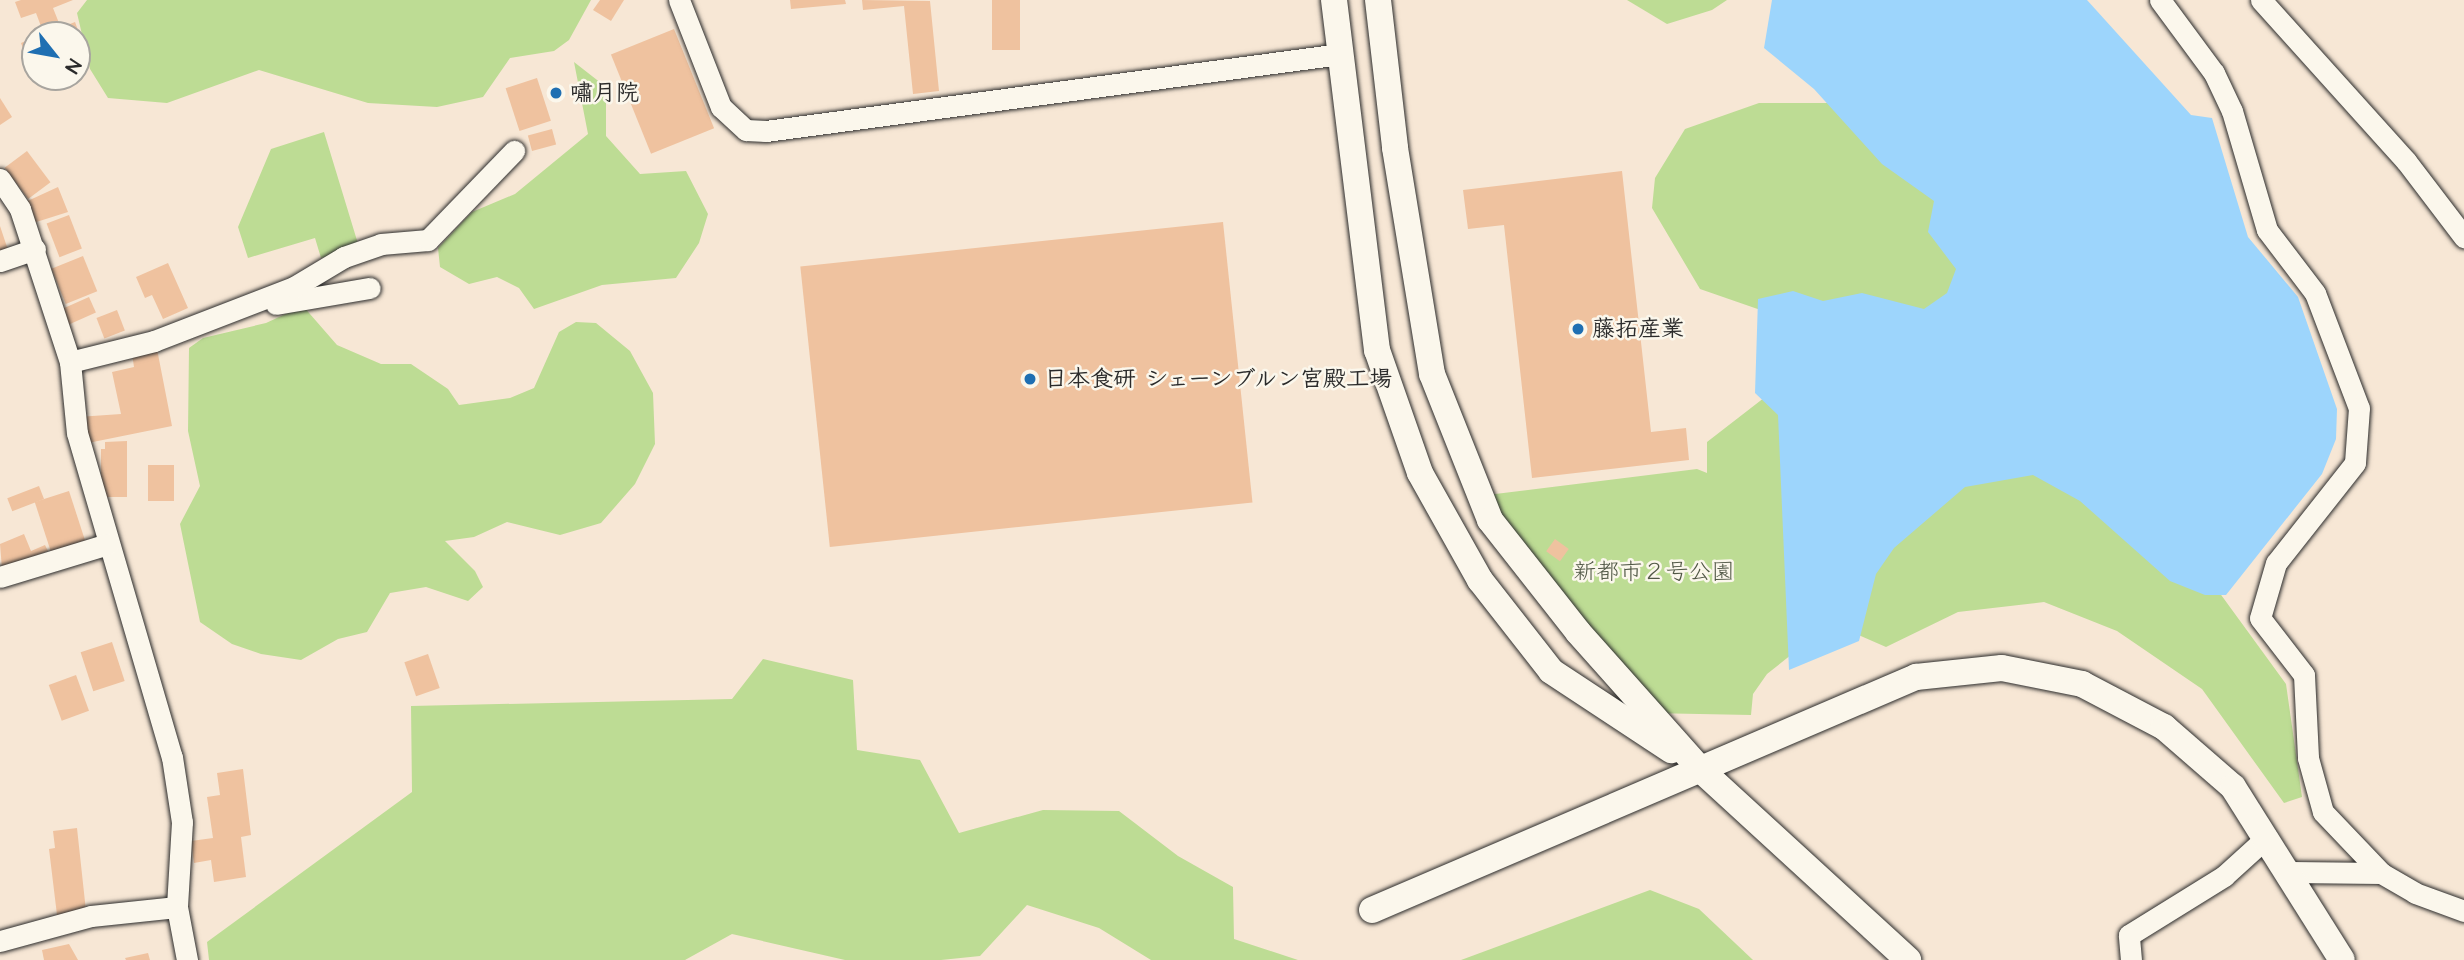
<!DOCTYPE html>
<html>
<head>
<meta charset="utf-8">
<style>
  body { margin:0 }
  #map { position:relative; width:2464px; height:960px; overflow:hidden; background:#f7e7d5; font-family:"Architects Daughter","Klee One",sans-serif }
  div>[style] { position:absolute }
  .green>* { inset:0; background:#bddc94 }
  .water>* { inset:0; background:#9dd5fc }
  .building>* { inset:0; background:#efc29f; transform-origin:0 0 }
  .roads { filter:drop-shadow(0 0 2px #2b2b2b) drop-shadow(0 0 2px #2b2b2b) }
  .minor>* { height:21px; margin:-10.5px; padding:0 10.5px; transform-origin:10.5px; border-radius:10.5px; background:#fbf7ec }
  .tertiary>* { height:26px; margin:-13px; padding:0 13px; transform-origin:13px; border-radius:13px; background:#fbf7ec }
  .dots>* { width:19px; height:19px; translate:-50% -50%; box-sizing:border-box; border:4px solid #fbf7ec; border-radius:50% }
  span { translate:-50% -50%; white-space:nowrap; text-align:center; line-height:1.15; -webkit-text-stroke:5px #fbf7ec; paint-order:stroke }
  .poi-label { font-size:23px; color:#2b2b2b; font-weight:700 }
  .left { translate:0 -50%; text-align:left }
  .park-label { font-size:23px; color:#505745 }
  .north { position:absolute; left:21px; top:21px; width:70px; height:70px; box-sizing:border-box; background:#fbf7ec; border:2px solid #a8a59f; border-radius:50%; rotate:121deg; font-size:19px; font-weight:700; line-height:28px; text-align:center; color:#2b2b2b }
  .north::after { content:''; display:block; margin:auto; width:24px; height:32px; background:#1f6fb2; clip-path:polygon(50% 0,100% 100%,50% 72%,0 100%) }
</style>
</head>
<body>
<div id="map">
  <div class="green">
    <i style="clip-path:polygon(87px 0,591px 0,569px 40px,554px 51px,510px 58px,483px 97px,437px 107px,368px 103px,259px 70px,167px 103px,108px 98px,90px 69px,77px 13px)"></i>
    <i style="clip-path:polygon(1627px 0,1727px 0,1712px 10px,1667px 24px)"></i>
    <i style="clip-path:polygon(1859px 0,2048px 436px,2176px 533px,2286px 684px,2302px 797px,2284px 803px,2202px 689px,2117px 631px,2044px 602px,1958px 612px,1886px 647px,1831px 623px,1767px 674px,1753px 694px,1751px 715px,1648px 713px,1487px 495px,1697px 469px,1707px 473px,1707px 442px,1796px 373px,1795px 322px,1700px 289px,1652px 208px,1655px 178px,1685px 129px,1759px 103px,1858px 103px)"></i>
    <i style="clip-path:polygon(574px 62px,606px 87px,606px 136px,640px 174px,686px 171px,708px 214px,699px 243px,676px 278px,602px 285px,534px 309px,519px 288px,497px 277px,469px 284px,440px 267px,438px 248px,472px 212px,515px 194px,588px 134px)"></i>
    <i style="clip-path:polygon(324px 132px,359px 247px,321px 258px,315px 238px,248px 258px,238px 227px,271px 149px)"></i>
    <i style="clip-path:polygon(303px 306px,337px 345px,381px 364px,411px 364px,448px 389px,459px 405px,510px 398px,534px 388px,559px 332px,576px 322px,596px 323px,630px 351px,653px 393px,655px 444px,635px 484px,601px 523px,560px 535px,507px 522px,474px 537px,445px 541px,475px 571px,483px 587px,468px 601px,426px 587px,390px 593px,367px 632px,338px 639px,301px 660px,261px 654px,232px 644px,200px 622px,180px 524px,200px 486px,188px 431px,189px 348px,203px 338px,266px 323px)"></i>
    <i style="clip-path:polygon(763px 659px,853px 680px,857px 750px,920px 760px,959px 833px,1043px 810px,1119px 811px,1178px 856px,1233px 887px,1234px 939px,1298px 960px,1151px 960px,1099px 928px,1027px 905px,980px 956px,941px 960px,845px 960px,732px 934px,685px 960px,209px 960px,207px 942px,412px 792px,411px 706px,732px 699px)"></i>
    <i style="clip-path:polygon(1650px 890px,1699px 909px,1753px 960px,1461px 960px)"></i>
  </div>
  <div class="water">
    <i style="clip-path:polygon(1772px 0,2087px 0,2191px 115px,2212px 118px,2248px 237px,2298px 297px,2337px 409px,2336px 439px,2322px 474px,2226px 595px,2205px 595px,2170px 581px,2080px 501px,2033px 475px,1965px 487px,1894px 548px,1876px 574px,1859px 641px,1789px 670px,1778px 415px,1755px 393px,1758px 299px,1793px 291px,1823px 301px,1862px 293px,1924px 309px,1947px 293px,1956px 269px,1928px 232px,1934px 201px,1882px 164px,1814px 89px,1764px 48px)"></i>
  </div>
  <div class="building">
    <i style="clip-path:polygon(21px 0,73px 0,53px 8px,59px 23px,42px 29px,36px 13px,21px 18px,15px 2px)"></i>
    <i style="clip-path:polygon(600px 0,624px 0,611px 21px,593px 10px)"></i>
    <i style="clip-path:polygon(790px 0,845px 0,846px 4px,791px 9px)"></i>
    <i style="clip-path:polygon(862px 0,930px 1px,939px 91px,913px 94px,904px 6px,863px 10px)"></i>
    <i style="left:992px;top:0;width:28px;height:50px"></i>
    <i style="clip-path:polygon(75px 22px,82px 41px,77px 43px,77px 35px,42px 35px)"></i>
    <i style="left:674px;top:29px;width:107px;height:68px;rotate:68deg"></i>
    <i style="clip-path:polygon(35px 37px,35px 59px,28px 62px,21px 43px)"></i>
    <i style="left:537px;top:78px;width:45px;height:33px;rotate:72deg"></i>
    <i style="clip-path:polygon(0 98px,12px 117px,0 125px)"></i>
    <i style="left:552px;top:129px;width:16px;height:25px;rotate:75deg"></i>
    <i style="left:27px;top:151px;width:39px;height:28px;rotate:53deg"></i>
    <i style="clip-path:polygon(1622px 171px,1651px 432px,1686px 428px,1689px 460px,1532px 478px,1504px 225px,1468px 229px,1463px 190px)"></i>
    <i style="clip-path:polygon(58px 187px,68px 212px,30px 224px,21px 204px)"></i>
    <i style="left:69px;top:215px;width:36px;height:24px;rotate:69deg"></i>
    <i style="left:1223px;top:222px;width:282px;height:425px;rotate:84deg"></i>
    <i style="clip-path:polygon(0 226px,10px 256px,0 259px)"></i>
    <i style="left:83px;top:256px;width:38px;height:34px;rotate:68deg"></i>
    <i style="clip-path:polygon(168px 263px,188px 308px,163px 319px,152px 295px,145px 298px,136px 277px)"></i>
    <i style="left:89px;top:297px;width:17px;height:32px;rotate:66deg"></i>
    <i style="left:117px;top:310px;width:22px;height:22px;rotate:69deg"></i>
    <i style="clip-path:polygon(157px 349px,172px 426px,83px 444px,78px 417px,121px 414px,112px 372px,134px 367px,132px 354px)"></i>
    <i style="clip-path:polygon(127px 441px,127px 497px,101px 497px,101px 449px,105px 449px,105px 442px)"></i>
    <i style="left:148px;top:465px;width:26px;height:36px"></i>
    <i style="left:39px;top:486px;width:14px;height:34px;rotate:69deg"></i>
    <i style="left:69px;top:491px;width:52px;height:36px;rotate:72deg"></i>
    <i style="clip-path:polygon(24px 534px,31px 551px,45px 545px,48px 551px,2px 569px,0 544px)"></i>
    <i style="left:1555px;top:539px;width:17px;height:15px;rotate:36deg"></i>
    <i style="left:112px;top:642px;width:41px;height:33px;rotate:72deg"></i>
    <i style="left:428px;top:654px;width:36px;height:25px;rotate:71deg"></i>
    <i style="left:76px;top:675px;width:38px;height:29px;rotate:70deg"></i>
    <i style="clip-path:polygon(243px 769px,251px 835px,241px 837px,246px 877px,214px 882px,211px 860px,194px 863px,191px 841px,213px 838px,207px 797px,220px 795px,217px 773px)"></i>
    <i style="clip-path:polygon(77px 828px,86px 911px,57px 915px,49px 849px,55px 848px,53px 831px)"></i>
    <i style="clip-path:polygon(69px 944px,78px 960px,44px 960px,42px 950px)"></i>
    <i style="clip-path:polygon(148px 953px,150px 960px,126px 960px,125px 958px)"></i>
  </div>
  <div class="roads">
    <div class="minor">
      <i style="left:679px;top:0;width:115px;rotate:68.6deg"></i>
      <i style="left:721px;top:107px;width:34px;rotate:43deg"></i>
      <i style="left:746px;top:130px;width:20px;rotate:3deg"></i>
      <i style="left:766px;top:131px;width:579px;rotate:-7.64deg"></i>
      <i style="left:2160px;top:0;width:91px;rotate:53.5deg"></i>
      <i style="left:2214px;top:73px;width:42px;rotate:64.7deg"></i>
      <i style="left:2232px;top:111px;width:124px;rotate:73.6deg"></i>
      <i style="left:2267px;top:230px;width:79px;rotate:52.7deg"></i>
      <i style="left:2315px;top:293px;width:123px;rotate:69.1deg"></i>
      <i style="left:2359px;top:408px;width:55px;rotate:94.2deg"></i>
      <i style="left:2355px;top:463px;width:127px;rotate:128.3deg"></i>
      <i style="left:2276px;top:563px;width:57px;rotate:106.2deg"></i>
      <i style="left:2260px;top:618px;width:72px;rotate:52.3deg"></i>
      <i style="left:2304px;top:675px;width:83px;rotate:87.2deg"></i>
      <i style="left:2308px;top:758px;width:56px;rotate:74.5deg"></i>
      <i style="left:2323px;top:812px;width:84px;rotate:46.4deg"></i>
      <i style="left:2381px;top:873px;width:39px;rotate:30deg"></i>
      <i style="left:2415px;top:893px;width:52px;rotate:20.2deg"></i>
      <i style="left:2261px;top:0;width:217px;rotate:48deg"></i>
      <i style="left:2406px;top:161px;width:96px;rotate:52.7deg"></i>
      <i style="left:0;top:179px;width:36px;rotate:56deg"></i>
      <i style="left:20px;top:209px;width:161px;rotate:71.9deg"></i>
      <i style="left:70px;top:362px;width:71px;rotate:84.4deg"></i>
      <i style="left:77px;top:433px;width:338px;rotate:73.7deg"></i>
      <i style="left:172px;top:757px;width:66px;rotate:81.3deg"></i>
      <i style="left:182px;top:822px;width:85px;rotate:93.4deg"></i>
      <i style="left:177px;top:907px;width:54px;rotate:79.3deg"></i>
      <i style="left:0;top:261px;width:37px;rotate:-19deg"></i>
      <i style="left:276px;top:304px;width:95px;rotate:-9.7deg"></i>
      <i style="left:70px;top:362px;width:87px;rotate:-14deg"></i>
      <i style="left:154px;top:341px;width:150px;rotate:-21.1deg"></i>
      <i style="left:294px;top:287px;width:58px;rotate:-31deg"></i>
      <i style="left:344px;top:257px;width:39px;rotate:-19deg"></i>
      <i style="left:381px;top:244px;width:47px;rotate:-4.9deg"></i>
      <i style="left:428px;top:240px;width:124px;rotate:-46deg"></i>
      <i style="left:0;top:577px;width:113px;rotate:-17deg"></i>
      <i style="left:2290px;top:872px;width:91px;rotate:0.6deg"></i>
      <i style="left:0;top:941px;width:94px;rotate:-15.4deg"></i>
      <i style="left:91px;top:916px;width:86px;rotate:-6deg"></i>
      <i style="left:2131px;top:960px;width:25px;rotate:-95deg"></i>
      <i style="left:2129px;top:935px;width:112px;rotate:-31.8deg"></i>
      <i style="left:2224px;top:876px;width:58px;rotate:-42.2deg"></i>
    </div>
    <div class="tertiary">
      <i style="left:1334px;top:0;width:353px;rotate:83deg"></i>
      <i style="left:1377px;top:350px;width:130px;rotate:70.7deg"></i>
      <i style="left:1420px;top:473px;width:123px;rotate:60.7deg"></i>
      <i style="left:1480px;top:580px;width:115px;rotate:52deg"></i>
      <i style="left:1551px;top:671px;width:144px;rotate:33.4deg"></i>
      <i style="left:1378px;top:0;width:149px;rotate:83.4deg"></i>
      <i style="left:1395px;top:148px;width:229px;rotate:80.7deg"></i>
      <i style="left:1432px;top:374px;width:157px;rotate:68.3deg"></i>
      <i style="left:1490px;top:520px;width:142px;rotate:51.8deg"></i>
      <i style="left:1578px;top:632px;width:185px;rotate:48.3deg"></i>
      <i style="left:1701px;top:770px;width:281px;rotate:42.5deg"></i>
      <i style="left:1372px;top:910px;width:592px;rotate:-23.19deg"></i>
      <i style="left:1916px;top:677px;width:86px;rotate:-6deg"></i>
      <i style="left:2002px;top:668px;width:82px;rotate:11.3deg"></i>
      <i style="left:2082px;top:684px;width:93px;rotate:27.7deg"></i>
      <i style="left:2164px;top:727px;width:91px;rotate:41deg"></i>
      <i style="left:2233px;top:787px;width:204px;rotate:57.8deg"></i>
    </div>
  </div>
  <div class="dots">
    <i style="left:556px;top:93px;background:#1f6fb2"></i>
    <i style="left:1578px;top:329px;background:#1f6fb2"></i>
    <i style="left:1030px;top:379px;background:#1f6fb2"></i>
  </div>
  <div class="poi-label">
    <span class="left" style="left:570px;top:93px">嘯月院</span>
    <span class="left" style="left:1592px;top:329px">藤拓産業</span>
    <span class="left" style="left:1044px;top:379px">日本食研 シェーンブルン宮殿工場</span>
  </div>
  <div class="park-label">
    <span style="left:1654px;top:572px">新都市２号公園</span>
  </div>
  <div class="north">N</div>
</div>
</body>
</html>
